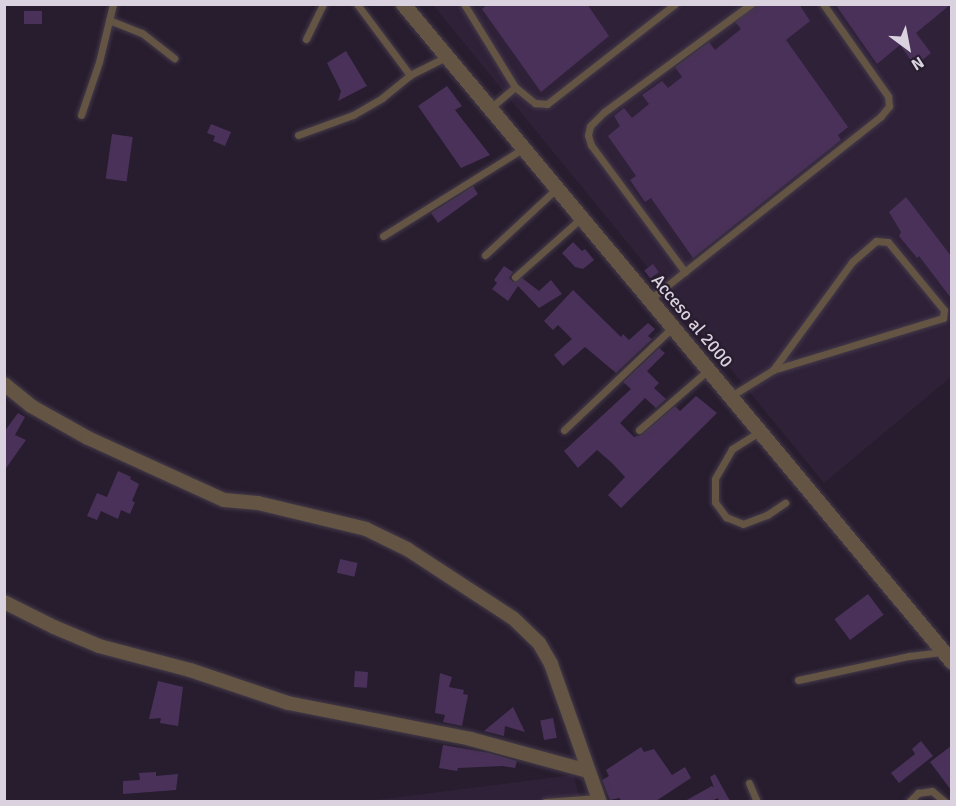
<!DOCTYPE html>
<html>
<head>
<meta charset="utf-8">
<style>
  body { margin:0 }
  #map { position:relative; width:956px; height:806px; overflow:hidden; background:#271d2e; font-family:Signika,sans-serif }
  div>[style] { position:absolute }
  .built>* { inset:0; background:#2f2138 }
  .building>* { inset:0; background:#4a3159; transform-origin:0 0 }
  .roads { filter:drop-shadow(0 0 2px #443a4a) drop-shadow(0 0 2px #443a4a) }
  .service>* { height:7px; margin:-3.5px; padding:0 3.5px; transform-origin:3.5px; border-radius:3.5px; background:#635443 }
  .minor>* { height:14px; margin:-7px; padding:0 7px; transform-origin:7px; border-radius:7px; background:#635443 }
  .tertiary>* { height:15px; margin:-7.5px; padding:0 7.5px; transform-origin:7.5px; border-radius:7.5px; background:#635443 }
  span { translate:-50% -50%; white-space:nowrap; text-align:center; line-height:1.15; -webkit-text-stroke:4.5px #271d2e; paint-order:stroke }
  .street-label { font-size:18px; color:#dad3df }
  .frame { position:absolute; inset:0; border:6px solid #dad3df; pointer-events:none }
  .north { position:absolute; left:878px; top:18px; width:60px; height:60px; -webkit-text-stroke:4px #271d2e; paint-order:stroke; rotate:148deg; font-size:16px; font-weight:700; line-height:24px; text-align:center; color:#dad3df }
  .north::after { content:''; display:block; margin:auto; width:21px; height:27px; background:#dad3df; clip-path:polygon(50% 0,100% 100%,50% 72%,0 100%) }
</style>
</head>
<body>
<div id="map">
  <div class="built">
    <i style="clip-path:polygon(433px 5px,951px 5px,951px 377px,824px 483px)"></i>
    <i style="clip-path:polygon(573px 775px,581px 801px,355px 802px,384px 799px)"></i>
  </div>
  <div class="building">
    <i style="clip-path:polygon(488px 4px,587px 4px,609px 36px,541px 92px,482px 9px)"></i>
    <i style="clip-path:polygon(756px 4px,799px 4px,810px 21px,786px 40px,848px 127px,838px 135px,841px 140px,693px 258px,651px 198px,645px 202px,630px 180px,636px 176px,608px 136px,620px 126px,614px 116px,624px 108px,632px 118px,649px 104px,642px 95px,662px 81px,668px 88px,682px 77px,675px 67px,709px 42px,715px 50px,741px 29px,735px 22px)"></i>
    <i style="clip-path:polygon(835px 4px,951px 4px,916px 33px,931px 53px,915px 66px,900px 45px,877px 64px)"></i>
    <i style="left:42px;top:11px;width:13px;height:18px;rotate:90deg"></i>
    <i style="clip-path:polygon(346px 51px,367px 86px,338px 101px,341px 91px,327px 63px)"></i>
    <i style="clip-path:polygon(447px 86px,462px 106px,455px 110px,490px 155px,461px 168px,418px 106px)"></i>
    <i style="clip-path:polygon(211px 124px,231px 132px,225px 146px,213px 141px,215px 136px,207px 133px)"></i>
    <i style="left:112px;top:134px;width:21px;height:45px;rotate:8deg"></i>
    <i style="clip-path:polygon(473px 186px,478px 194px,438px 223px,431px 213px)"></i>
    <i style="clip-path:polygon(906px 197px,951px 256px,951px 298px,919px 256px,917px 258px,899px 236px,901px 232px,889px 212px)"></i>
    <i style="clip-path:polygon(573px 242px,582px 251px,585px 249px,594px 260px,583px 269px,575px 267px,562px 253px)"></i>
    <i style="left:653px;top:264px;width:10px;height:11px;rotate:53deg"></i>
    <i style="clip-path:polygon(504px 266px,513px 272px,509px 278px,513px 282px,522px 278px,539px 291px,551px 280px,562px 294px,539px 308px,518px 286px,508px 301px,492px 289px,497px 283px,494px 280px)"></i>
    <i style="clip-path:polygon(573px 290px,621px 337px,623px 334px,629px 340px,648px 323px,655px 329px,648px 336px,652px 339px,616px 373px,585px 347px,563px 366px,554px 355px,572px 339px,558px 325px,553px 330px,544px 321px)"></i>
    <i style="clip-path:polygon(659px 348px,665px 353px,647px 371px,659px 383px,654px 388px,666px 399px,656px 408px,645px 398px,620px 423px,634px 437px,641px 435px,675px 406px,680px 411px,696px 396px,717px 413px,621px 508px,608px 495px,625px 477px,612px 463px,597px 450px,578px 468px,564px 451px,631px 389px,623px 382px)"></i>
    <i style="clip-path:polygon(18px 413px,25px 417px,15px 435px,26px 440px,4px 471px,4px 432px)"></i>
    <i style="clip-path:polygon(118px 471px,131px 477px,130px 479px,139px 484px,132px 501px,135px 502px,130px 514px,121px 510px,118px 519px,101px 511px,97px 520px,87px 516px,97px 493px,107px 497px)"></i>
    <i style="left:340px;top:559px;width:18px;height:14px;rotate:13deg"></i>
    <i style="left:868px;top:594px;width:26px;height:42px;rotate:53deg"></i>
    <i style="left:355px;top:671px;width:13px;height:16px;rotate:4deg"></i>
    <i style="clip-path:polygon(440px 673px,452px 677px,449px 687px,464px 690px,463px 694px,468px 695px,462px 726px,443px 722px,445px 715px,435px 713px)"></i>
    <i style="clip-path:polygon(158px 681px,183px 687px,178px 726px,160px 723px,161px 718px,149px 719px)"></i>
    <i style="clip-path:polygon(513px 707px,525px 732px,505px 726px,504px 736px,484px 731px)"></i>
    <i style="left:553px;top:718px;width:20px;height:13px;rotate:79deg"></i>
    <i style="clip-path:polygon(921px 741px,933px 756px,899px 783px,891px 773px,915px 754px,912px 749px)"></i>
    <i style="clip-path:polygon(443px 745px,489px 753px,517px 761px,515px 768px,503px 766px,458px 768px,457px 771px,439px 768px)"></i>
    <i style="clip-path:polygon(951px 746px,951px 790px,930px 762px)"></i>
    <i style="clip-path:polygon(641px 747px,644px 752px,654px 749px,672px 775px,685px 767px,691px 778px,656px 801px,622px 801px,619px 798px,610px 800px,602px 780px,609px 776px,606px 770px)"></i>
    <i style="clip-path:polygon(156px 772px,156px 776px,178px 774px,176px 790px,123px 794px,123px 781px,140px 780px,139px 773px)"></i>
    <i style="clip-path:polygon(715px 774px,730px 801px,719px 801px,718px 798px,711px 801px,685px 801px,712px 786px,714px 788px,710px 777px)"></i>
  </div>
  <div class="roads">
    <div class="service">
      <i style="left:357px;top:4px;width:89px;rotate:53.3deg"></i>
      <i style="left:464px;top:4px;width:97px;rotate:58.4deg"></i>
      <i style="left:109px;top:20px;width:35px;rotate:22deg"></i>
      <i style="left:142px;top:33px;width:41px;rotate:38deg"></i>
      <i style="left:306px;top:39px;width:39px;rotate:-64deg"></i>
      <i style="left:489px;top:109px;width:34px;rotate:-40deg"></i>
      <i style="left:515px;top:87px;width:26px;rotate:39deg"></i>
      <i style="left:535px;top:103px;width:12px;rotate:5deg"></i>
      <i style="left:547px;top:104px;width:162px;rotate:-38deg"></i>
      <i style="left:81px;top:115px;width:56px;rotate:-71.2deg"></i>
      <i style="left:99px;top:62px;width:60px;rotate:-76.4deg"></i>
      <i style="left:298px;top:135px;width:59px;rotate:-20deg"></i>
      <i style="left:353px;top:115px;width:34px;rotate:-30deg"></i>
      <i style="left:382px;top:98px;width:36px;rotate:-39deg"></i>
      <i style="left:410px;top:75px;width:40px;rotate:-26.6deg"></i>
      <i style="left:383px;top:236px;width:164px;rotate:-32deg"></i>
      <i style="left:485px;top:255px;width:97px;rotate:-42.9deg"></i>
      <i style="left:685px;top:272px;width:158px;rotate:-126.5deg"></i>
      <i style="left:591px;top:145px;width:10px;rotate:-107deg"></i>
      <i style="left:588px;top:135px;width:9px;rotate:-77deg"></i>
      <i style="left:590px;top:126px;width:20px;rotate:-45deg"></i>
      <i style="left:604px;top:112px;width:182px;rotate:-36.3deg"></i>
      <i style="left:515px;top:277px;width:87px;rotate:-41.7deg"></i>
      <i style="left:649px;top:300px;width:296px;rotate:-38.4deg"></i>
      <i style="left:881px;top:116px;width:13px;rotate:-51deg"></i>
      <i style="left:889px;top:106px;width:10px;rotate:-96deg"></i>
      <i style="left:888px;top:96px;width:113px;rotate:-125.2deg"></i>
      <i style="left:731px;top:396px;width:49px;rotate:-31.8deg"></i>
      <i style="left:773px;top:370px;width:178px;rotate:-17deg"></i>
      <i style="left:943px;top:318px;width:8px;rotate:-83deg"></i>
      <i style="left:944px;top:310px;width:88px;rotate:-129.5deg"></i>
      <i style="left:888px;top:242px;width:12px;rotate:-175deg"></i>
      <i style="left:876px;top:241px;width:32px;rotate:139deg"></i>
      <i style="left:852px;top:262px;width:134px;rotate:126.2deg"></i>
      <i style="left:564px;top:430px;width:149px;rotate:-43.4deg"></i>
      <i style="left:639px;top:430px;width:91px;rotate:-41deg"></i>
      <i style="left:759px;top:432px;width:32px;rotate:148deg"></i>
      <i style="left:732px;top:449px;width:34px;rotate:120deg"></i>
      <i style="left:715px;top:479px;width:23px;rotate:90deg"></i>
      <i style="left:715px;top:502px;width:19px;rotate:54deg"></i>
      <i style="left:726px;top:517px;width:18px;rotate:22deg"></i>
      <i style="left:743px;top:524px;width:26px;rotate:-21deg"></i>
      <i style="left:767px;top:515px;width:22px;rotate:-34deg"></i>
      <i style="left:798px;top:680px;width:114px;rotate:-12.2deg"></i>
      <i style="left:909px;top:656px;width:34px;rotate:-7deg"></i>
      <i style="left:749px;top:783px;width:21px;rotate:67deg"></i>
      <i style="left:545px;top:802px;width:53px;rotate:-4.3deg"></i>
      <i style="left:909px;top:802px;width:13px;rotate:-45deg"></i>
      <i style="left:918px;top:793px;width:14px;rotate:-8deg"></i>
      <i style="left:932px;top:791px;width:17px;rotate:40deg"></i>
    </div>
    <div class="minor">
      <i style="left:4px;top:384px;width:35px;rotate:39deg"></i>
      <i style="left:31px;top:406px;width:65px;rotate:29.3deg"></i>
      <i style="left:88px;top:438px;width:149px;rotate:24.5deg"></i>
      <i style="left:224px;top:500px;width:34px;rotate:5deg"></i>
      <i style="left:258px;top:503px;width:111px;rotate:13.5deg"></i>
      <i style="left:366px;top:529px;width:46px;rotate:26deg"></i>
      <i style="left:407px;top:549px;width:126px;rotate:33.1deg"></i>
      <i style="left:513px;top:618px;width:36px;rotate:44deg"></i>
      <i style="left:539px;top:643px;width:24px;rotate:60deg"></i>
      <i style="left:551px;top:664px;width:146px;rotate:70.5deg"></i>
      <i style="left:4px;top:602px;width:56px;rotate:26.6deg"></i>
      <i style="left:54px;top:627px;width:49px;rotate:22.9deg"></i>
      <i style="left:99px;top:646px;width:94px;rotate:14.8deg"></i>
      <i style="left:190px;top:670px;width:103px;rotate:18.6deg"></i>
      <i style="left:288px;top:703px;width:187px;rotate:11.1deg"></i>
      <i style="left:471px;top:739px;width:121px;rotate:15.3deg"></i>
    </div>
    <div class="tertiary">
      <i style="left:403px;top:4px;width:857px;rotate:50.16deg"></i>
    </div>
  </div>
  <div class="street-label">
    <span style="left:692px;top:321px;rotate:50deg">Acceso al 2000</span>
  </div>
  <div class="frame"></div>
  <div class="north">N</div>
</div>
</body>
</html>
